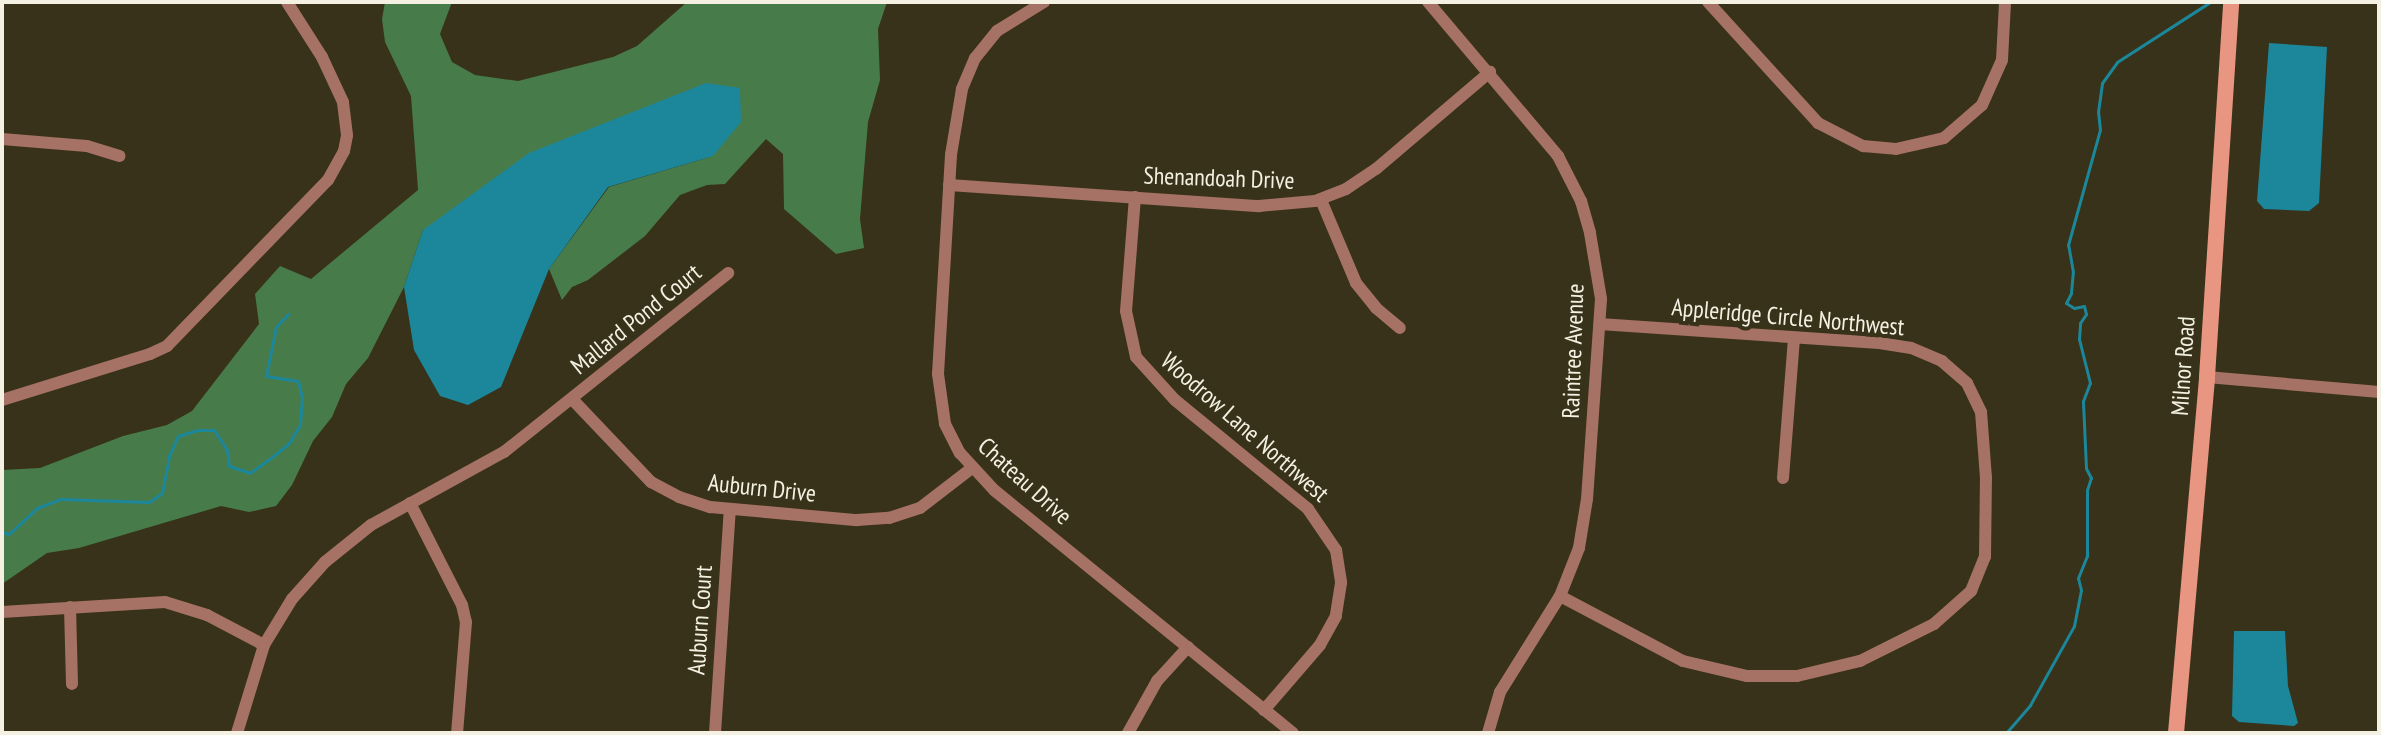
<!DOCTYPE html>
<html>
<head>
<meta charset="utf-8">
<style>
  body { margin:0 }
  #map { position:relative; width:2381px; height:735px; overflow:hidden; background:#373219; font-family:"PT Sans Narrow",sans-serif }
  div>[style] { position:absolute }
  .forest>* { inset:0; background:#487b4a }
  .water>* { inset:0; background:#1c879a }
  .stream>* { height:3px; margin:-1.5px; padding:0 1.5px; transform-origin:1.5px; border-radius:1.5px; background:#1c879a }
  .minor>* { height:12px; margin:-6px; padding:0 6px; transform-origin:6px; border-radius:6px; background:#a67265 }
  .secondary>* { height:16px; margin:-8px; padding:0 8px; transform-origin:8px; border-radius:8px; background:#e89681 }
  span { translate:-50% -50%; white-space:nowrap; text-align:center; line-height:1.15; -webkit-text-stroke:8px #373219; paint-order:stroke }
  .street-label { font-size:24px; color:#f4f1e2 }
  .frame { position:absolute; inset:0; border:4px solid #f4f1e2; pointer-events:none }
</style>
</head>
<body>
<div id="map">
  <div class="forest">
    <i style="clip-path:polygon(385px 2px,452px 2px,440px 34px,452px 62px,475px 75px,518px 81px,613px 57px,637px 46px,687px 2px,887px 2px,878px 29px,880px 80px,868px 122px,860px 219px,864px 248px,836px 254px,784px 209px,783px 154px,766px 139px,725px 184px,707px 185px,680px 195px,645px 236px,588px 280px,572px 287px,562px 300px,549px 269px,609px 187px,713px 156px,423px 230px,404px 287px,368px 358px,346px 384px,332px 417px,313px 441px,292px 485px,276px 506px,249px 512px,221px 506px,79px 548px,47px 553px,2px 584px,2px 470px,40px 468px,123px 436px,167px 425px,192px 411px,259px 324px,255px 294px,280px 266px,311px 279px,418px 190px,411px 96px,385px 42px,382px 19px)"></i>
  </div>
  <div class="water">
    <i style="clip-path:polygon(2269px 43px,2327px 47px,2319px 203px,2309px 211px,2264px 209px,2257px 201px)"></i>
    <i style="clip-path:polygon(706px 83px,740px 88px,741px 122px,713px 156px,608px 187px,549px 269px,501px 387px,468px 405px,440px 396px,414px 350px,404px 287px,423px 230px,529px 153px)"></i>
    <i style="clip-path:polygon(2234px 631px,2285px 631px,2288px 686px,2298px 723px,2294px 726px,2239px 722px,2232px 716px)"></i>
  </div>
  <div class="stream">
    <i style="left:2px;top:532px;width:7px;rotate:16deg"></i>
    <i style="left:9px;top:534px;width:38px;rotate:-43deg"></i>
    <i style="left:37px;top:508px;width:26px;rotate:-21deg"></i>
    <i style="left:61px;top:499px;width:88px;rotate:2deg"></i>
    <i style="left:149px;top:502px;width:16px;rotate:-35deg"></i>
    <i style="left:162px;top:493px;width:38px;rotate:-79deg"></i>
    <i style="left:169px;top:456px;width:22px;rotate:-66deg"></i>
    <i style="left:178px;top:436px;width:21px;rotate:-17deg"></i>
    <i style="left:198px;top:430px;width:16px"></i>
    <i style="left:214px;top:430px;width:24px;rotate:57deg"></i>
    <i style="left:227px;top:450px;width:16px;rotate:83deg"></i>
    <i style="left:229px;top:466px;width:22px;rotate:18deg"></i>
    <i style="left:250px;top:473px;width:27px;rotate:-36deg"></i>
    <i style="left:272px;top:457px;width:22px;rotate:-39deg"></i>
    <i style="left:289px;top:443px;width:21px;rotate:-59deg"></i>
    <i style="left:300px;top:425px;width:27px;rotate:-86deg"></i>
    <i style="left:302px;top:398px;width:17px;rotate:-103deg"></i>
    <i style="left:298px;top:381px;width:32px;rotate:-171deg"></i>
    <i style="left:266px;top:376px;width:50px;rotate:-78.5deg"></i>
    <i style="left:276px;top:327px;width:18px;rotate:-47deg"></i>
    <i style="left:2006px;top:733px;width:37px;rotate:-49deg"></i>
    <i style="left:2030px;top:705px;width:90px;rotate:-60.9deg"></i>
    <i style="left:2074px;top:626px;width:37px;rotate:-79deg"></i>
    <i style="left:2081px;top:590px;width:12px;rotate:-104deg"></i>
    <i style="left:2078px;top:578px;width:24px;rotate:-68deg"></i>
    <i style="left:2087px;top:556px;width:66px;rotate:-90deg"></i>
    <i style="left:2087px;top:490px;width:13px;rotate:-72deg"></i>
    <i style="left:2091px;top:478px;width:11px;rotate:-117deg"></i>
    <i style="left:2086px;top:468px;width:67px;rotate:-92.6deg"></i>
    <i style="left:2083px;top:401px;width:19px;rotate:-69deg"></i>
    <i style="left:2090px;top:383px;width:45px;rotate:-104deg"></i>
    <i style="left:2079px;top:339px;width:16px;rotate:-86deg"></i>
    <i style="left:2080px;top:323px;width:11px;rotate:-56deg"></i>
    <i style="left:2086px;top:314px;width:8px;rotate:-104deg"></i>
    <i style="left:2084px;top:306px;width:10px;rotate:169deg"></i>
    <i style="left:2074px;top:308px;width:9px;rotate:-148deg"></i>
    <i style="left:2066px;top:303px;width:11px;rotate:-63deg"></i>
    <i style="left:2071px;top:293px;width:21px;rotate:-85deg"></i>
    <i style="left:2073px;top:272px;width:27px;rotate:-100deg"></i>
    <i style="left:2068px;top:245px;width:119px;rotate:-74.5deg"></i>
    <i style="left:2100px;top:130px;width:18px;rotate:-96deg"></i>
    <i style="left:2098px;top:112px;width:29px;rotate:-82deg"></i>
    <i style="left:2102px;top:83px;width:26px;rotate:-54deg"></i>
    <i style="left:2117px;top:62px;width:111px;rotate:-32.8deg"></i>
  </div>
  <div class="minor">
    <i style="left:1044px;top:2px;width:55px;rotate:148.3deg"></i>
    <i style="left:997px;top:31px;width:35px;rotate:129deg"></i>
    <i style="left:975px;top:58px;width:34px;rotate:113deg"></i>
    <i style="left:962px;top:89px;width:67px;rotate:99.5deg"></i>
    <i style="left:951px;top:155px;width:219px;rotate:93.4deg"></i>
    <i style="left:938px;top:374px;width:50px;rotate:82deg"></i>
    <i style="left:945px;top:424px;width:33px;rotate:63deg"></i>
    <i style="left:960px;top:453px;width:50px;rotate:47.4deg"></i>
    <i style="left:994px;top:490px;width:385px;rotate:39.1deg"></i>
    <i style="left:1428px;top:2px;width:202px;rotate:49.8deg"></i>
    <i style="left:1558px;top:156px;width:51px;rotate:62.9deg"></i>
    <i style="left:1581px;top:201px;width:33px;rotate:74deg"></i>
    <i style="left:1590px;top:233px;width:67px;rotate:80.5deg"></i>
    <i style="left:1601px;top:299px;width:200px;rotate:94deg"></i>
    <i style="left:1587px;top:499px;width:50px;rotate:99.3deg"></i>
    <i style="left:1579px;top:548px;width:52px;rotate:111.6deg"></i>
    <i style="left:1560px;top:596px;width:113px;rotate:122deg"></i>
    <i style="left:1500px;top:692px;width:43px;rotate:106.3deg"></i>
    <i style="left:1708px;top:2px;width:164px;rotate:47.7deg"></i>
    <i style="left:1818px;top:123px;width:51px;rotate:27.1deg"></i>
    <i style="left:1863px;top:146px;width:33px;rotate:5deg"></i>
    <i style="left:1896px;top:149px;width:49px;rotate:-12.9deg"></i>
    <i style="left:1944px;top:138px;width:50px;rotate:-41deg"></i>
    <i style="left:1982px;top:105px;width:49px;rotate:-66deg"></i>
    <i style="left:2002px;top:60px;width:58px;rotate:-87deg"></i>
    <i style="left:2px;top:139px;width:85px;rotate:4.7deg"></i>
    <i style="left:87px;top:146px;width:34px;rotate:17deg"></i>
    <i style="left:949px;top:185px;width:311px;rotate:3.9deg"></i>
    <i style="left:1259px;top:206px;width:56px;rotate:-5.1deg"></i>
    <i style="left:1315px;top:201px;width:33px;rotate:-21deg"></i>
    <i style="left:1346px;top:189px;width:36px;rotate:-34deg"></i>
    <i style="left:1376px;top:169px;width:150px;rotate:-40.4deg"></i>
    <i style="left:1135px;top:197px;width:114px;rotate:94.5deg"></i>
    <i style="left:1126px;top:311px;width:47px;rotate:77.7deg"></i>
    <i style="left:1136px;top:357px;width:58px;rotate:47.8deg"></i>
    <i style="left:1175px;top:400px;width:172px;rotate:39.3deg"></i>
    <i style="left:1308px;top:509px;width:50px;rotate:55.7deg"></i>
    <i style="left:1336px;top:550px;width:33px;rotate:81deg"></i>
    <i style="left:1341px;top:583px;width:33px;rotate:99deg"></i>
    <i style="left:1336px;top:616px;width:33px;rotate:119deg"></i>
    <i style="left:1320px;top:645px;width:86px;rotate:130.7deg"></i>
    <i style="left:1321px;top:200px;width:90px;rotate:67.1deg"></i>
    <i style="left:1356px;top:283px;width:32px;rotate:51deg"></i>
    <i style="left:1376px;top:308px;width:31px;rotate:40deg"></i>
    <i style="left:2207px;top:377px;width:173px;rotate:5deg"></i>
    <i style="left:572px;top:399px;width:115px;rotate:46.4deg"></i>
    <i style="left:651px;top:482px;width:32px;rotate:28deg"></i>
    <i style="left:679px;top:497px;width:33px;rotate:18deg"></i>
    <i style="left:710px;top:507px;width:148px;rotate:5.1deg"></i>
    <i style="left:857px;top:520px;width:32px;rotate:-4deg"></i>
    <i style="left:889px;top:518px;width:33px;rotate:-18deg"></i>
    <i style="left:920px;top:508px;width:66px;rotate:-37.6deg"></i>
    <i style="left:2px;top:400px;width:155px;rotate:-17.3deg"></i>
    <i style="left:150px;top:354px;width:19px;rotate:-25deg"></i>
    <i style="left:167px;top:346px;width:231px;rotate:-45.9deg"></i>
    <i style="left:328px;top:180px;width:33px;rotate:-61deg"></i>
    <i style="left:344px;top:151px;width:16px;rotate:-79deg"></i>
    <i style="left:347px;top:135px;width:33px;rotate:-97deg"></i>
    <i style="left:343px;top:102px;width:50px;rotate:-115deg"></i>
    <i style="left:322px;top:57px;width:65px;rotate:-122.5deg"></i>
    <i style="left:1783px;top:478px;width:140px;rotate:-85.5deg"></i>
    <i style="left:410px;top:503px;width:114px;rotate:63deg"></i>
    <i style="left:462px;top:605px;width:17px;rotate:77deg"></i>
    <i style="left:466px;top:622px;width:111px;rotate:94.6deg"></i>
    <i style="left:1560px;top:596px;width:139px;rotate:27.9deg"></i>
    <i style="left:1683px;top:661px;width:66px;rotate:13.2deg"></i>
    <i style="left:1747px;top:676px;width:50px"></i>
    <i style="left:1797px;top:676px;width:65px;rotate:-13.4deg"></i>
    <i style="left:1860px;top:661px;width:83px;rotate:-26.6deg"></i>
    <i style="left:1934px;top:624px;width:50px;rotate:-41.7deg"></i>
    <i style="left:1971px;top:591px;width:37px;rotate:-68deg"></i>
    <i style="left:1985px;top:557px;width:79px;rotate:-89.3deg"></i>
    <i style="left:1986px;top:478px;width:66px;rotate:-94.3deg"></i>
    <i style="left:1981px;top:412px;width:32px;rotate:-116deg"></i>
    <i style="left:1967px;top:383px;width:33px;rotate:-139deg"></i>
    <i style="left:1942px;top:361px;width:34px;rotate:-157deg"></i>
    <i style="left:1911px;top:348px;width:32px;rotate:-171deg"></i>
    <i style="left:1879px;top:343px;width:280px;rotate:-176.1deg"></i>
    <i style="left:70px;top:607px;width:77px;rotate:88.5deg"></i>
    <i style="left:2px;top:612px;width:163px;rotate:-3.5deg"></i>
    <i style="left:165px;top:602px;width:44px;rotate:17.2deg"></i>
    <i style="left:207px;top:615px;width:64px;rotate:27.8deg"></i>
    <i style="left:237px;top:733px;width:92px;rotate:-72.9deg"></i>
    <i style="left:264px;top:645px;width:54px;rotate:-58.7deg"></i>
    <i style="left:292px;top:599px;width:50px;rotate:-48.3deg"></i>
    <i style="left:325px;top:562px;width:59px;rotate:-38.8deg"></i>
    <i style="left:371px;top:525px;width:152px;rotate:-28.8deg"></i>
    <i style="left:504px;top:452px;width:287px;rotate:-38.6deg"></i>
    <i style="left:715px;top:733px;width:224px;rotate:-86.2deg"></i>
    <i style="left:1128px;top:733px;width:60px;rotate:-60.9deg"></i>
    <i style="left:1157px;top:681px;width:46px;rotate:-47.6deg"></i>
  </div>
  <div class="secondary">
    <i style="left:2176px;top:733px;width:357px;rotate:-85deg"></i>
    <i style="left:2207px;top:377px;width:376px;rotate:-86.3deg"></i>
  </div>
  <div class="street-label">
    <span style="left:1219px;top:178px;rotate:2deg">Shenandoah Drive</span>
    <span style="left:1788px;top:317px;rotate:5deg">Appleridge Circle Northwest</span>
    <span style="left:636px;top:319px;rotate:-39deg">Mallard Pond Court</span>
    <span style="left:1573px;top:351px;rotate:-88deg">Raintree Avenue</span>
    <span style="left:2183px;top:366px;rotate:-86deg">Milnor Road</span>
    <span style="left:1245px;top:427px;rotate:41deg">Woodrow Lane Northwest</span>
    <span style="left:1025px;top:481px;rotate:42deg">Chateau Drive</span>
    <span style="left:762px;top:488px;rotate:6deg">Auburn Drive</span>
    <span style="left:700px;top:620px;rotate:-86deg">Auburn Court</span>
  </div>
  <div class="frame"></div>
</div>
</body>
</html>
